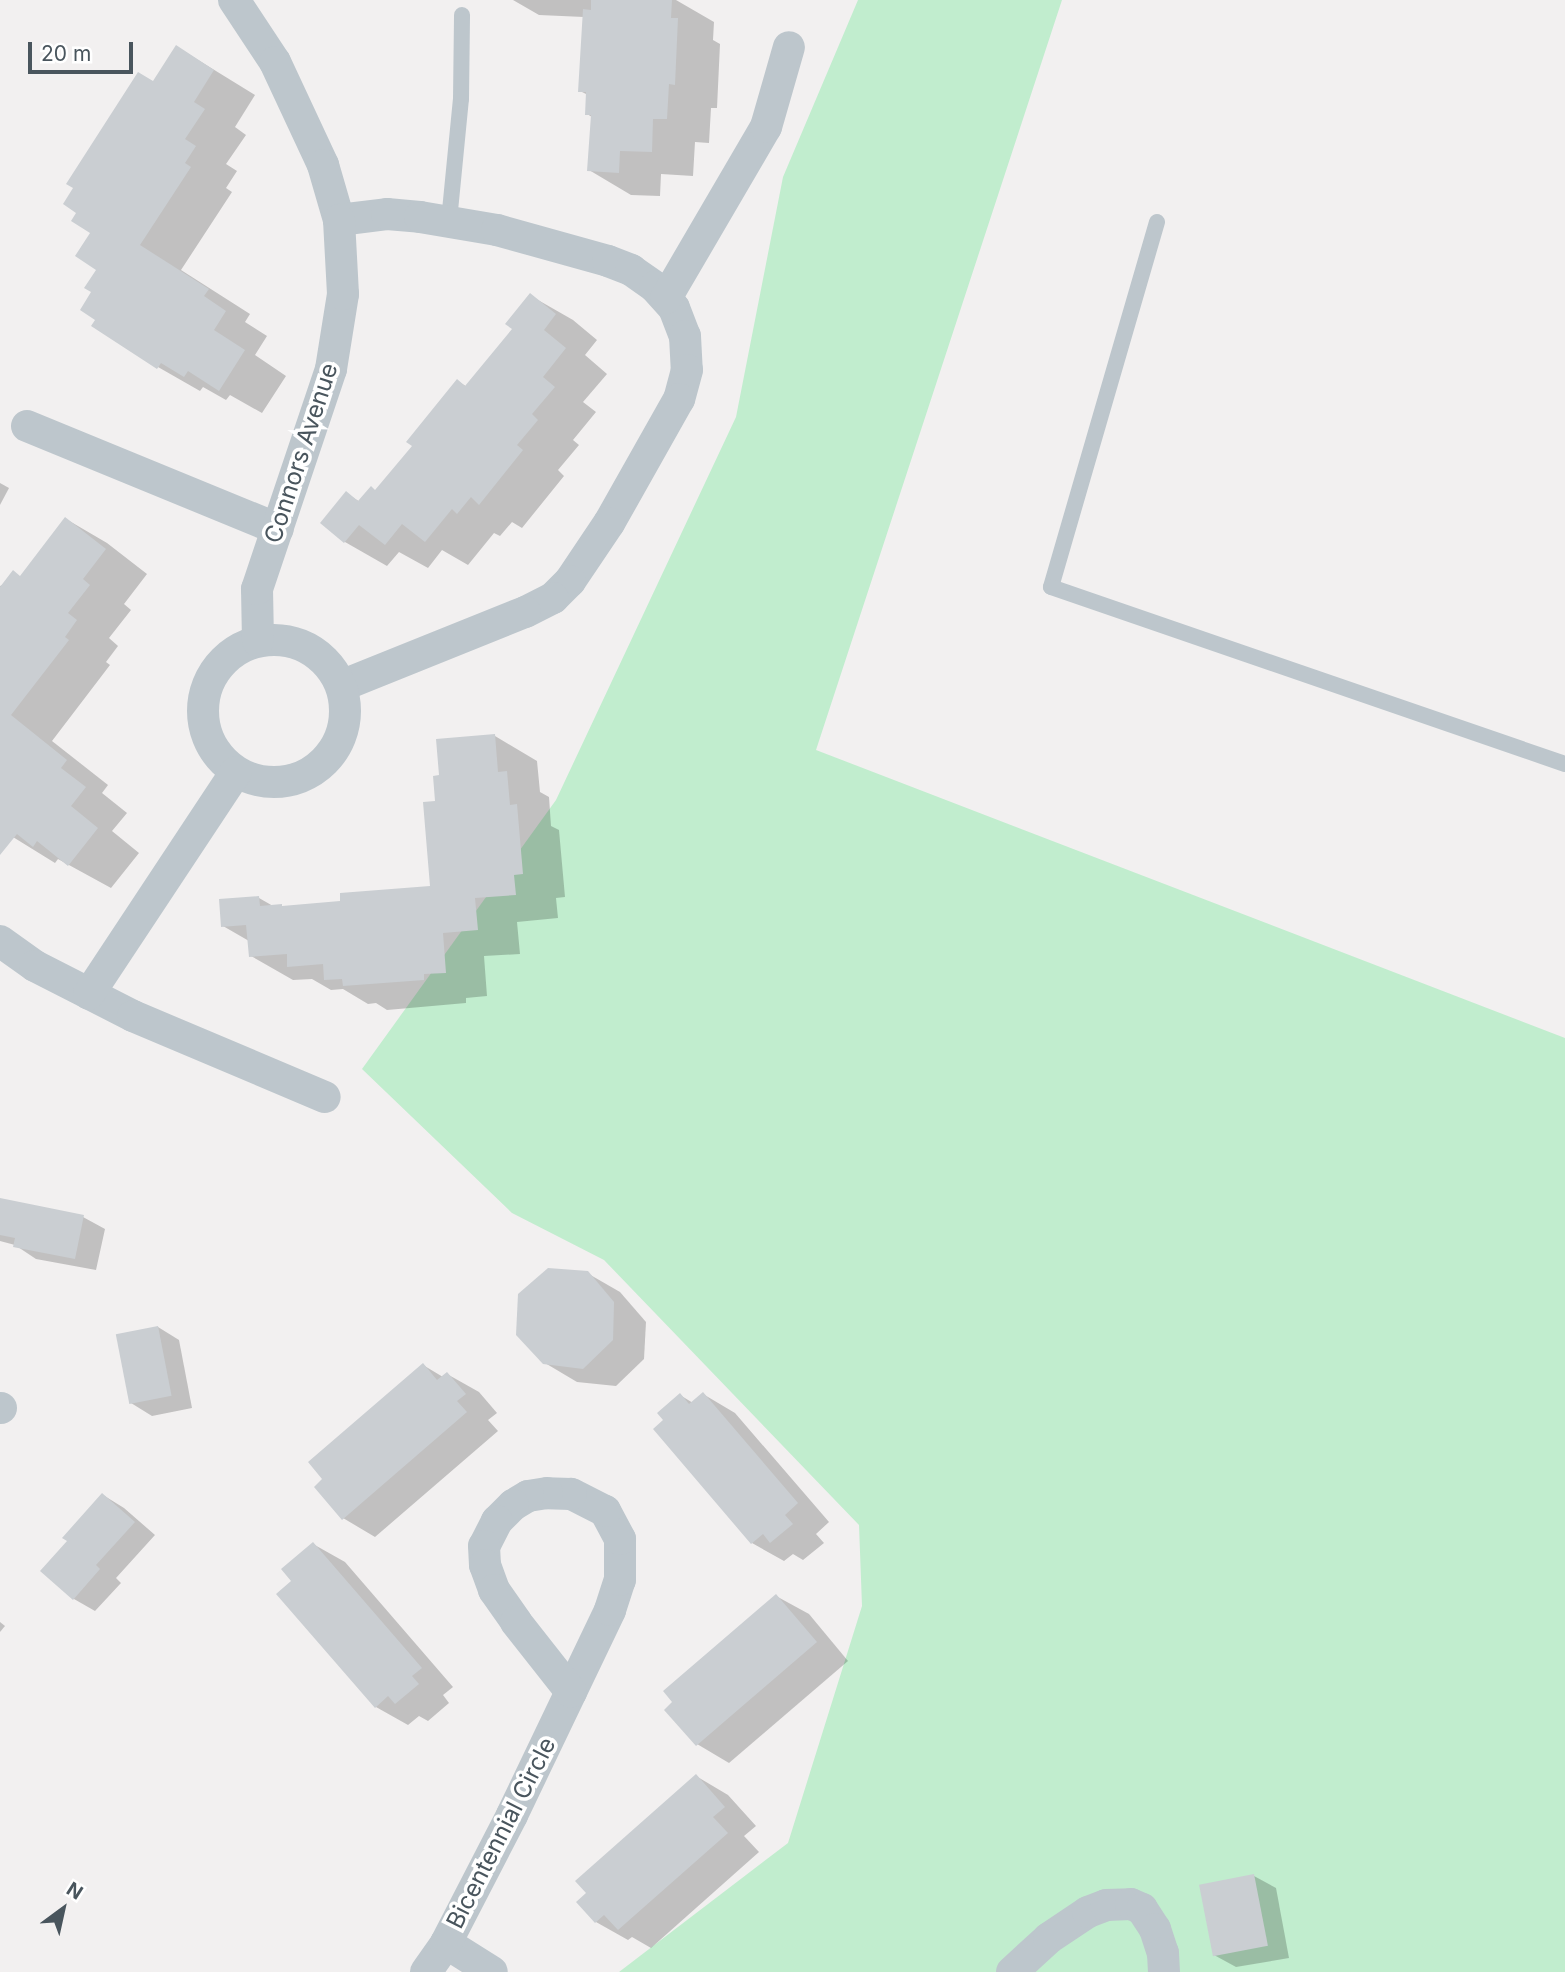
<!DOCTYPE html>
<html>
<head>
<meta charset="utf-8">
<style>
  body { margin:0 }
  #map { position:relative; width:1565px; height:1972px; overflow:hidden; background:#f2f0f0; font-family:Inter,sans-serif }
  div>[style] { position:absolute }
  .green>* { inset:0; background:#c1edce }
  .shadow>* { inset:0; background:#0003 }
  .building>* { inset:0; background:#caced2; transform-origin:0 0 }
  .service>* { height:16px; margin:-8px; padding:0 8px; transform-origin:8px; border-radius:8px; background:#bdc6cc }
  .minor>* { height:32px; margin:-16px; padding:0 16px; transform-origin:16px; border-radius:16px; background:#bdc6cc }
  .minor>.ring { margin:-16px; padding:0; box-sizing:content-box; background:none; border:32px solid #bdc6cc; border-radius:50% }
  span { translate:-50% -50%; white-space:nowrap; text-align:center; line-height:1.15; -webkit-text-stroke:7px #fff; paint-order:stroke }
  .street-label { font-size:24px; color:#49555d }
  .north { position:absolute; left:28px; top:1874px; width:70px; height:70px; -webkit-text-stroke:5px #fff; paint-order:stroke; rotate:33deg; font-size:19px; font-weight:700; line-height:28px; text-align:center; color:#49555d }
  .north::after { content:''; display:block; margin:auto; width:24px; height:32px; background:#49555d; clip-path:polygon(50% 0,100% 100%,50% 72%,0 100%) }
  .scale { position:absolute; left:28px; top:42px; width:105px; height:32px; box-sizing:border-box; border:4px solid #49555d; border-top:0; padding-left:9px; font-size:21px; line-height:24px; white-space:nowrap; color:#49555d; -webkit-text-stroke:5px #fff; paint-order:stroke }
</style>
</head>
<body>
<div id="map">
  <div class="green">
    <i style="clip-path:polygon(858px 0,1062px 0,816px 750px,1565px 1038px,1565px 1972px,619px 1972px,788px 1843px,862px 1606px,859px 1525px,604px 1260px,512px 1213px,362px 1069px,556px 800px,736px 417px,783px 177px)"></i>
  </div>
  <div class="shadow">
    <i style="clip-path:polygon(513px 0,676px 0,714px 22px,713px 40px,720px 44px,717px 108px,711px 108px,709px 143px,695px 142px,693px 176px,661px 174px,660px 196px,631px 195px,589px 170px,592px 117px,587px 114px,588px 95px,580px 91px,584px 17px,539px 15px)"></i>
    <i style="clip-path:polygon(177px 47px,255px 95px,235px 127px,246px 135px,226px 164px,237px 171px,226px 188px,232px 192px,181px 270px,250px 314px,245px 322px,267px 336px,255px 355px,286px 376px,262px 413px,230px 395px,226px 400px,203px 387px,200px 391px,158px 367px,97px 319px,93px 292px,99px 270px,93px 232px,154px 83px)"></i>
    <i style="clip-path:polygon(531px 296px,573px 320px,597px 340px,585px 355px,607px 374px,583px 402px,596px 412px,573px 440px,579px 445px,558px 470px,564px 476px,522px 528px,512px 522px,500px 536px,494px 533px,468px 565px,442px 550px,428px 568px,399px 552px,387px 566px,345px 542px,322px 523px,346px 493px,360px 502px,376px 491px,414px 446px,458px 381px,467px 387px,515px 329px)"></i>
    <i style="clip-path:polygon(0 483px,9px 488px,0 505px)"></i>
    <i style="clip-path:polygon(66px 519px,107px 543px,147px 574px,124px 604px,131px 610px,109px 638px,118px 646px,106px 662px,110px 665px,52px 741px,108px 785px,102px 793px,127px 813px,112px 831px,139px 853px,111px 888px,58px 859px,55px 863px,0 829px,0 586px,21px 577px)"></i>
    <i style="clip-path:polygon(495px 736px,537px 761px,540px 792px,549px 797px,551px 826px,559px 830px,565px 897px,556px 898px,558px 918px,517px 922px,520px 954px,484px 956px,487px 996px,466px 998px,466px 1003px,387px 1010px,376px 1003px,368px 1004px,343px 989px,331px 990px,312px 979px,293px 980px,251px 956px,249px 941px,223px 926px,259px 898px,273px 906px,285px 908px,342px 903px,432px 887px,441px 777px)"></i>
    <i style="clip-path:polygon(0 1200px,83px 1217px,105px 1229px,96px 1270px,36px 1259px,15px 1245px,0 1241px)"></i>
    <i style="clip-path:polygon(587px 1273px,620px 1292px,646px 1322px,644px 1359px,616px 1386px,577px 1382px,545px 1363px)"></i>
    <i style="clip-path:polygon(158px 1327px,179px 1340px,192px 1408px,152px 1416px,131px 1403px)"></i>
    <i style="clip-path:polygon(423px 1365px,443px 1377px,447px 1374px,479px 1392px,497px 1413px,488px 1420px,498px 1431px,375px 1537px,343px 1518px)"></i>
    <i style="clip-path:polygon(703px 1394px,735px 1413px,829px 1522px,816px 1534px,824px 1543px,803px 1560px,793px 1554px,784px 1561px,752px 1543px,665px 1420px,680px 1395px,693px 1403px)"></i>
    <i style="clip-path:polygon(103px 1495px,124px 1508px,155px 1535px,116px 1578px,121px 1583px,95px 1611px,74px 1599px,69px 1541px)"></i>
    <i style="clip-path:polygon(313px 1544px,345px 1562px,453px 1687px,443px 1695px,449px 1703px,428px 1721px,419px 1716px,408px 1725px,376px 1707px,294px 1581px)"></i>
    <i style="clip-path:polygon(776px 1596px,809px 1614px,848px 1661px,729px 1763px,697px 1744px)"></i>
    <i style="clip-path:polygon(0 1622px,5px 1626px,0 1632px)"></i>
    <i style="clip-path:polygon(696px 1776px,728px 1795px,756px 1826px,744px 1836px,759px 1852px,651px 1948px,632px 1937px,628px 1940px,596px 1922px,588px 1893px)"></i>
    <i style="clip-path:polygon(1254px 1876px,1276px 1888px,1289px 1958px,1236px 1967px,1214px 1955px)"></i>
  </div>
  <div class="building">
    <i style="clip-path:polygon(591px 0,672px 0,671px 18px,678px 18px,675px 85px,669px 84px,667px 119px,653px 119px,652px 152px,620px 151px,619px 173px,587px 171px,591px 115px,585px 115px,586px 92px,578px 92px,583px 9px,591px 10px)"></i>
    <i style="clip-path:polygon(176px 45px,214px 70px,194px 102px,205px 109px,185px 139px,196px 146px,185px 163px,191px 167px,140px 245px,209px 289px,204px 296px,226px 311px,214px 330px,245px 350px,219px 391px,188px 371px,184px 377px,161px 363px,157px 369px,91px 326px,95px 320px,80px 310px,91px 292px,84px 288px,96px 270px,75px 256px,90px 233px,71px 221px,76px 213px,63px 204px,73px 188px,66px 184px,138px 72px,153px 81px)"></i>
    <i style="clip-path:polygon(530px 293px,556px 314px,544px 330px,566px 348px,543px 377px,555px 387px,532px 414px,538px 420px,517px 445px,523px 450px,479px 505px,471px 497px,457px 514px,452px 509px,425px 542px,402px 524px,385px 545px,359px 525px,344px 543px,320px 523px,346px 491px,358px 501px,371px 486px,375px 490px,412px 446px,406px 442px,457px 379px,465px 386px,512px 329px,505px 324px)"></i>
    <i style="clip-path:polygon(65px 517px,106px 549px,83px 579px,90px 585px,68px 613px,77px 620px,65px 637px,69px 640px,11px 715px,67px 760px,61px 768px,86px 787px,71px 806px,98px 828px,68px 866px,37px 841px,33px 847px,17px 834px,0 855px,0 587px,13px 570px,20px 576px)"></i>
    <i style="clip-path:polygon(495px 734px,498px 772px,507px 771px,510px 805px,517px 804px,523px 874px,514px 875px,516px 895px,475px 898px,478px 930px,443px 933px,446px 973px,424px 974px,424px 980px,343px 986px,342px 979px,324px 980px,323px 964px,287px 967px,287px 954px,249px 957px,246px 925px,221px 927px,219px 899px,259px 896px,260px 906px,282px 904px,282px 906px,340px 901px,340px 893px,430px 886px,423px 802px,435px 801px,433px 776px,439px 775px,436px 739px)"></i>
    <i style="clip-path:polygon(0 1198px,84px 1215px,75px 1259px,13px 1247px,15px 1238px,0 1235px)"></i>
    <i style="clip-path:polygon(548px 1268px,588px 1271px,614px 1302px,613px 1340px,583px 1369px,543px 1364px,516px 1335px,518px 1294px)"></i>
    <i style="left:158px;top:1326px;width:71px;height:43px;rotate:79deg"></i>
    <i style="clip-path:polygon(423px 1363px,437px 1380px,447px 1372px,466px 1394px,457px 1401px,467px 1412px,342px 1520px,314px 1487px,322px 1479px,308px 1462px)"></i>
    <i style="clip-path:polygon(703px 1392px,798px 1503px,785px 1515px,793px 1524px,770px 1543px,763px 1534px,751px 1544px,653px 1429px,663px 1420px,657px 1413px,680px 1393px,689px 1404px)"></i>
    <i style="clip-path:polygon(102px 1493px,135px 1522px,96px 1565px,100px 1569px,73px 1600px,40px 1571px,67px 1541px,62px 1538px)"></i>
    <i style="clip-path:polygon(313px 1542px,422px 1668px,412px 1676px,419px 1684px,395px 1704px,388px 1696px,375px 1708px,276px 1594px,291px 1581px,281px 1569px)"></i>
    <i style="clip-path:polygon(776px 1594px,817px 1642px,696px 1746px,664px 1710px,672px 1702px,663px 1691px)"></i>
    <i style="clip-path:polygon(696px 1774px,725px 1807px,713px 1817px,728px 1833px,618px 1930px,604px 1915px,595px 1923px,576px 1902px,586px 1893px,575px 1881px)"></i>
    <i style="left:1254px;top:1874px;width:73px;height:56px;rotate:79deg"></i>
  </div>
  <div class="service">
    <i style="left:449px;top:221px;width:123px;rotate:-84.4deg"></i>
    <i style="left:461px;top:99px;width:84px;rotate:-89.3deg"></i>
    <i style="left:1157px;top:222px;width:380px;rotate:106.2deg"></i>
    <i style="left:1051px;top:587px;width:544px;rotate:19deg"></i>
  </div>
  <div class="minor">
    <i style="left:234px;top:0;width:74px;rotate:56.5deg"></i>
    <i style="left:275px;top:62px;width:114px;rotate:65deg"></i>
    <i style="left:323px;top:165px;width:57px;rotate:73.8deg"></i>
    <i style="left:339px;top:220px;width:48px;rotate:-7.1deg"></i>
    <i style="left:387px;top:214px;width:33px;rotate:5deg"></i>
    <i style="left:420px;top:217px;width:78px;rotate:9.6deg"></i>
    <i style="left:497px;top:230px;width:115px;rotate:15.6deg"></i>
    <i style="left:608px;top:261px;width:25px;rotate:21deg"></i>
    <i style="left:631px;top:270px;width:29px;rotate:35deg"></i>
    <i style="left:655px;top:287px;width:28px;rotate:48deg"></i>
    <i style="left:674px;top:308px;width:30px;rotate:69deg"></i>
    <i style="left:685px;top:336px;width:34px;rotate:87deg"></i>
    <i style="left:687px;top:370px;width:30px;rotate:105deg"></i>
    <i style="left:679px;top:399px;width:142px;rotate:119.4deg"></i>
    <i style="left:609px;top:523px;width:70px;rotate:123.9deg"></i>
    <i style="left:570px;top:581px;width:24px;rotate:135deg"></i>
    <i style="left:553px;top:598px;width:31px;rotate:153deg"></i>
    <i style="left:525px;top:612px;width:198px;rotate:158.1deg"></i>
    <i style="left:666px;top:298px;width:198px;rotate:-59.7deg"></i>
    <i style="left:766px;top:127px;width:83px;rotate:-74deg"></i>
    <i style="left:27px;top:426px;width:271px;rotate:22.3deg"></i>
    <i class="ring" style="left:203px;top:640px;width:110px;height:110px"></i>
    <i style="left:258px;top:641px;width:52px;rotate:-91.1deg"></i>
    <i style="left:257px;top:589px;width:232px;rotate:-71.4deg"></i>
    <i style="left:331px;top:369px;width:76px;rotate:-80.9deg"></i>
    <i style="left:343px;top:294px;width:74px;rotate:-93.1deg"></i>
    <i style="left:0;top:941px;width:43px;rotate:35.5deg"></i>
    <i style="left:35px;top:966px;width:110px;rotate:27deg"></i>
    <i style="left:133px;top:1016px;width:208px;rotate:22.9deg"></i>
    <i style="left:89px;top:994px;width:266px;rotate:-56.5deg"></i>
    <i style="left:0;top:1408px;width:1px"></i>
    <i style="left:446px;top:1943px;width:54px;rotate:32.2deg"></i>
    <i style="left:426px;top:1972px;width:35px;rotate:-55deg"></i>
    <i style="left:446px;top:1943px;width:144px;rotate:-62.7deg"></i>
    <i style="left:512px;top:1815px;width:227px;rotate:-64.4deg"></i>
    <i style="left:610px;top:1610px;width:32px;rotate:-72deg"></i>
    <i style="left:620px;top:1580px;width:41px;rotate:-90deg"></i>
    <i style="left:620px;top:1539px;width:32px;rotate:-118deg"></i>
    <i style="left:605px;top:1511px;width:38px;rotate:-153deg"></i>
    <i style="left:571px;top:1494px;width:24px;rotate:-178deg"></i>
    <i style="left:547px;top:1493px;width:19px;rotate:171deg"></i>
    <i style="left:528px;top:1496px;width:17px;rotate:149deg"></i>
    <i style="left:513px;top:1505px;width:23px;rotate:135deg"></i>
    <i style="left:497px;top:1521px;width:28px;rotate:117deg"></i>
    <i style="left:484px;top:1546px;width:19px;rotate:87deg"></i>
    <i style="left:485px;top:1565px;width:27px;rotate:70deg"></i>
    <i style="left:494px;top:1590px;width:39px;rotate:55deg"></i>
    <i style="left:516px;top:1622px;width:89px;rotate:51.8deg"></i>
    <i style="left:1012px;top:1972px;width:50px;rotate:-42.6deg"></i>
    <i style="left:1049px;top:1938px;width:47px;rotate:-33.7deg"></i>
    <i style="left:1088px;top:1912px;width:19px;rotate:-21deg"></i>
    <i style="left:1106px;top:1905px;width:25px;rotate:-2deg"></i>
    <i style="left:1131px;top:1904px;width:12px;rotate:24deg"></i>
    <i style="left:1142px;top:1909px;width:24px;rotate:57deg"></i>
    <i style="left:1155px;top:1929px;width:25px;rotate:72deg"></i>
    <i style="left:1163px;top:1953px;width:19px;rotate:87deg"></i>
  </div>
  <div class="street-label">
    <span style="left:301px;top:453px;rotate:-72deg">Connors Avenue</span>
    <span style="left:501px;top:1833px;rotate:-63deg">Bicentennial Circle</span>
  </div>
  <div class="north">N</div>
  <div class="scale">20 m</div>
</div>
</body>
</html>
